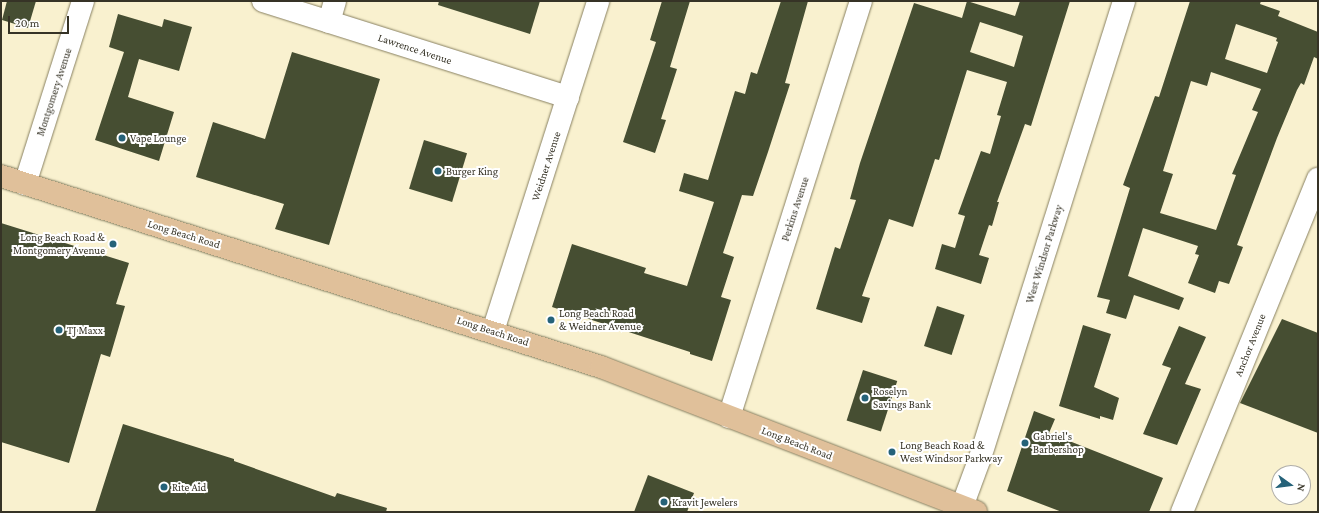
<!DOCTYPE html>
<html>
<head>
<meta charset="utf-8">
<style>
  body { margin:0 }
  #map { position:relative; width:1319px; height:513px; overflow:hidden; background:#f9f1cf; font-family:"Crimson Pro",serif }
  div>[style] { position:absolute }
  .building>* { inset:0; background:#464e32; transform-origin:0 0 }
  .roads { filter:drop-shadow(0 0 1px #888061) drop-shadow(0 0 1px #888061) }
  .street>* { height:22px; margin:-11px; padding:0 11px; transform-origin:11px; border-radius:11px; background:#fff }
  .primary>* { height:22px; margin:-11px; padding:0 11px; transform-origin:11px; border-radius:11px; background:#e0c09a }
  .dots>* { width:11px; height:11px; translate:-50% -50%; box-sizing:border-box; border:2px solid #fff; border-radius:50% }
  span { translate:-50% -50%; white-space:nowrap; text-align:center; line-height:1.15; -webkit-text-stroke:4px #fff; paint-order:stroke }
  .street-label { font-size:11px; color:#363326 }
  .poi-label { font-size:11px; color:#363326 }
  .left { translate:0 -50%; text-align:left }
  .right { translate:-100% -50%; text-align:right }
  .frame { position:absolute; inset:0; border:2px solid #363326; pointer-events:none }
  .north { position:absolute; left:1271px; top:465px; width:40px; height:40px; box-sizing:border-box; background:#fff; border:1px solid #afada8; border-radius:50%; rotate:104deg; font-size:11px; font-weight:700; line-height:16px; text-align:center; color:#363326 }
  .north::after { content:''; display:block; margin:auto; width:14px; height:18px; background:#256279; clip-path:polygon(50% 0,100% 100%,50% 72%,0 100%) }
  .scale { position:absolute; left:8px; top:16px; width:61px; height:18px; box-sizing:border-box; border:2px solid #363326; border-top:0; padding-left:5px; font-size:12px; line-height:14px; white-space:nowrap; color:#363326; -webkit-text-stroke:3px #fff; paint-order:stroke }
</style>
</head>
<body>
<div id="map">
  <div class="building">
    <i style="clip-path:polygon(7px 1px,36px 1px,28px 28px,2px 20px)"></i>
    <i style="clip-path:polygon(439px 1px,540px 1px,530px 34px,438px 5px)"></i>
    <i style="clip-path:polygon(662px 1px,690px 1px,670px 67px,677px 69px,661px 119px,666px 120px,655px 153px,623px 142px,656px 42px,650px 40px)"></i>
    <i style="clip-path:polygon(781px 1px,808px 1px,785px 83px,790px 84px,768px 152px,753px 196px,742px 195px,723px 253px,734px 257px,721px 297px,731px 300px,712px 361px,690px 354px,690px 352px,552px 307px,572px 244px,646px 268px,644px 273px,687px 286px,714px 202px,679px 191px,684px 173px,708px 180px,735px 91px,745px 94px,751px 72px,757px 74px)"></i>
    <i style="clip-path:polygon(evenodd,967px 1px,1015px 16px,1020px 1px,1070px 1px,1031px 126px,1025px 124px,997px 202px,999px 202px,992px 226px,989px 225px,979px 255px,989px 258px,981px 284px,935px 269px,942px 244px,955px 248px,965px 216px,958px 214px,981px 151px,990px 154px,1001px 116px,997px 115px,1007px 82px,967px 70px,939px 160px,935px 159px,913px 227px,889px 219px,862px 296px,870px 298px,862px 323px,816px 309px,835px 247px,840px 249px,856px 200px,850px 199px,860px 163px,914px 3px,962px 18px,967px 1px,980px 22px,1023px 36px,1014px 67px,970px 52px,980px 22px)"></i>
    <i style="clip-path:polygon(evenodd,1190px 1px,1261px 1px,1260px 4px,1280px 11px,1278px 16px,1318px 32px,1318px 59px,1314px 57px,1304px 85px,1301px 83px,1297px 90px,1277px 138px,1237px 245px,1243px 247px,1229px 284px,1219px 281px,1215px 293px,1188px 283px,1199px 255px,1195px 254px,1198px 246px,1143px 228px,1128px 276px,1184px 298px,1179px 310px,1134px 295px,1126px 319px,1106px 313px,1110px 300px,1097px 297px,1130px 188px,1123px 185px,1155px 96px,1159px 97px,1190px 1px,1236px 24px,1277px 38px,1276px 41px,1278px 42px,1267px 73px,1225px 59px,1236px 24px,1190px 1px,1211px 72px,1261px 89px,1252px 110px,1258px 112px,1232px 174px,1236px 175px,1216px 230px,1160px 213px,1173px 174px,1163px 171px,1191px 81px,1207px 86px,1211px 72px)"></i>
    <i style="clip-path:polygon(118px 14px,162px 27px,164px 19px,192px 27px,179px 71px,139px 59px,128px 97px,174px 112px,159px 161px,95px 140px,124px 52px,109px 47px)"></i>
    <i style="clip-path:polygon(292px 52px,380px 79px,329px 245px,275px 229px,284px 204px,196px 177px,213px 122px,265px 139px)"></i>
    <i style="left:424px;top:140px;width:45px;height:51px;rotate:17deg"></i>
    <i style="clip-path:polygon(1px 223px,129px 263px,116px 304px,125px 306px,110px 357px,101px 354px,69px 463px,1px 442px)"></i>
    <i style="left:937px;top:306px;width:29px;height:42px;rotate:18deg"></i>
    <i style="clip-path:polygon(1282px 319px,1318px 333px,1318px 433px,1240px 403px)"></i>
    <i style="clip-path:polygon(1083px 325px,1111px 334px,1094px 387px,1119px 398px,1113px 420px,1100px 416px,1100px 419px,1059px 406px)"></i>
    <i style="clip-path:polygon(1179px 326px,1206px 337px,1185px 384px,1201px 389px,1177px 445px,1143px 434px,1171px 368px,1162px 365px)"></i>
    <i style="left:863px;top:370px;width:36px;height:53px;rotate:18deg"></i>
    <i style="clip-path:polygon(1034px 411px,1055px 419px,1049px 433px,1163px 478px,1149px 512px,1062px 512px,1007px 491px)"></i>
    <i style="clip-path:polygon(123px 424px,234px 459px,234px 461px,335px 497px,337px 493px,387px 508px,386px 512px,95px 512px)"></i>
    <i style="clip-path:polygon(648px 475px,694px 493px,687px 512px,634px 512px)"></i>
  </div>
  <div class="roads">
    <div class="street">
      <i style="left:263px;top:1px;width:320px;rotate:17.5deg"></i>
      <i style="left:329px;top:22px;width:22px;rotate:-74deg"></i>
      <i style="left:25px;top:184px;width:192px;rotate:-72.4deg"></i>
      <i style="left:493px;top:331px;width:346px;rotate:-72.3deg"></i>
      <i style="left:729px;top:417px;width:436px;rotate:-72.4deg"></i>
      <i style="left:960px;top:512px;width:58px;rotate:-69.7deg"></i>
      <i style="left:980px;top:458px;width:479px;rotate:-72.5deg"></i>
      <i style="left:1182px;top:512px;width:360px;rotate:-67.8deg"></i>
    </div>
    <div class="primary">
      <i style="left:1px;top:176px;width:630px;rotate:17.66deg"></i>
      <i style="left:601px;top:367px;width:402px;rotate:21.1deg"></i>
    </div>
  </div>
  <div class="dots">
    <i style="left:122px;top:138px;background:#256279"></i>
    <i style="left:438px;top:171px;background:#256279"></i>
    <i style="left:113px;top:244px;background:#256279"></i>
    <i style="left:551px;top:320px;background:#256279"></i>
    <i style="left:59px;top:330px;background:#256279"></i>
    <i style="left:865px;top:398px;background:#256279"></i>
    <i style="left:1025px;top:443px;background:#256279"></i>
    <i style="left:892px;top:452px;background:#256279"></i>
    <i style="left:164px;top:487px;background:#256279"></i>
    <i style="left:664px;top:502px;background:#256279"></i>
  </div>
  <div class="street-label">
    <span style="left:415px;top:49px;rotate:18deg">Lawrence Avenue</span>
    <span style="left:54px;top:92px;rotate:-72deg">Montgomery Avenue</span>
    <span style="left:546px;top:166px;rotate:-72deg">Weidner Avenue</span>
    <span style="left:795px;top:209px;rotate:-72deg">Perkins Avenue</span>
    <span style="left:184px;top:234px;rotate:17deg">Long Beach Road</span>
    <span style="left:1044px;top:254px;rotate:-73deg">West Windsor Parkway</span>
    <span style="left:493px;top:331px;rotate:18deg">Long Beach Road</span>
    <span style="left:1250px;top:345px;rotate:-68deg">Anchor Avenue</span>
    <span style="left:797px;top:443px;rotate:21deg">Long Beach Road</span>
  </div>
  <div class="poi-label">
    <span class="left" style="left:130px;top:138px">Vape Lounge</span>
    <span class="left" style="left:446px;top:171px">Burger King</span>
    <span class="right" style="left:105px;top:244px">Long Beach Road &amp;<br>Montgomery Avenue</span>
    <span class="left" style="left:559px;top:320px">Long Beach Road<br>&amp; Weidner Avenue</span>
    <span class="left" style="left:67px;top:330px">TJ Maxx</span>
    <span class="left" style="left:873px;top:398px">Roselyn<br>Savings Bank</span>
    <span class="left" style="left:1033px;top:443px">Gabriel's<br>Barbershop</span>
    <span class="left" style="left:900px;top:452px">Long Beach Road &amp;<br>West Windsor Parkway</span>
    <span class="left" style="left:172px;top:487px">Rite Aid</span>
    <span class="left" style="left:672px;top:502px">Kravit Jewelers</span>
  </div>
  <div class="frame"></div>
  <div class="north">N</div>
  <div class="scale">20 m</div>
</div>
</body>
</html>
